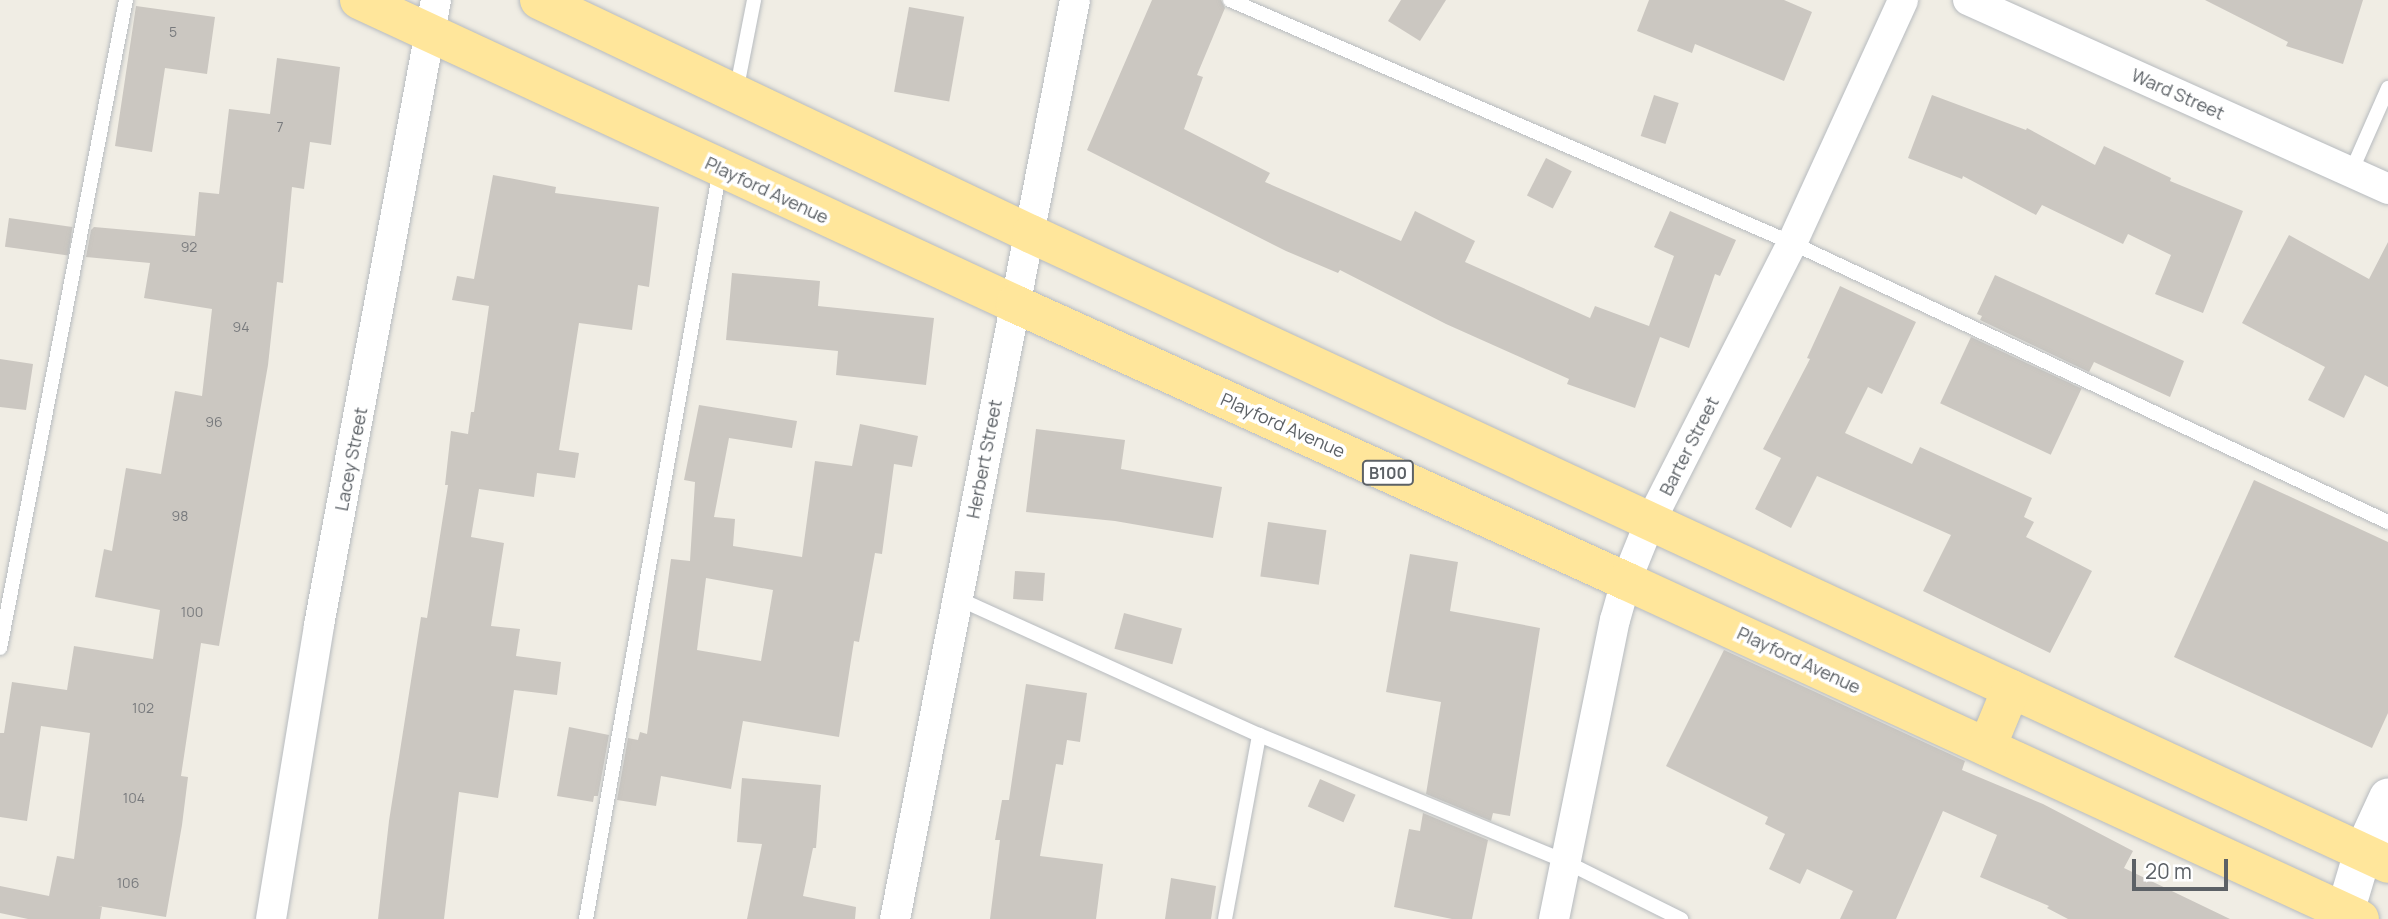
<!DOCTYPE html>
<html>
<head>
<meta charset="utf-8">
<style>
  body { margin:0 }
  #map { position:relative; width:2388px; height:919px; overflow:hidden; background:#f0ede4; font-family:Manrope,sans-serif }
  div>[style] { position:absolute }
  .building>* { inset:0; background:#cbc7c1; transform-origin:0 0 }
  .roads { filter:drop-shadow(0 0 2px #b7bbbf) drop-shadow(0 0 2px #b7bbbf) }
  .service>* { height:14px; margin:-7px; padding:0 7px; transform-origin:7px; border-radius:7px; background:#fff }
  .minor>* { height:30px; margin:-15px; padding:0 15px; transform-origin:15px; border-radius:15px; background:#fff }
  .secondary>* { height:38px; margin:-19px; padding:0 19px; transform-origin:19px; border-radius:19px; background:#fff }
  .trunk>* { height:38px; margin:-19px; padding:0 19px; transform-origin:19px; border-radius:19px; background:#ffe69b }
  span { translate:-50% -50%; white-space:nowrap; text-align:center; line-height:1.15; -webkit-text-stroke:7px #fff; paint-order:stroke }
  .number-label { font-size:14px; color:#787a7d }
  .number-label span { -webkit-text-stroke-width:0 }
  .shield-label span { padding:2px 5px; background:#fff; border:2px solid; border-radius:5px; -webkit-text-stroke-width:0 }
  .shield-label { font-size:16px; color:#5c6166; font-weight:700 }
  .street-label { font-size:18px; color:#5c6166 }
  .scale { position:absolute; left:2132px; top:859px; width:96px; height:32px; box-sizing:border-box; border:4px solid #5c6166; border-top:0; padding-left:9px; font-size:21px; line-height:24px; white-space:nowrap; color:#5c6166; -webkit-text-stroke:5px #fff; paint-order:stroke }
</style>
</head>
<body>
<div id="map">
  <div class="building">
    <i style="clip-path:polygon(1152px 0,1221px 0,1225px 8px,1197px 75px,1203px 77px,1184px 129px,1270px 173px,1265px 182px,1401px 241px,1415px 211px,1475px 241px,1465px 262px,1590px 318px,1595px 306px,1649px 326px,1674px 256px,1654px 247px,1670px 211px,1736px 240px,1720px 276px,1715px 274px,1689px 348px,1660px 337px,1635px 408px,1567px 384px,1569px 379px,1446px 324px,1340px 270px,1338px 273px,1286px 251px,1087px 150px)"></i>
    <i style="clip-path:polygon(1401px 0,1446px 0,1420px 41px,1388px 21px)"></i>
    <i style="clip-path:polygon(1649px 0,1784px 0,1812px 12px,1784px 81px,1695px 44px,1692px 53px,1637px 31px)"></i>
    <i style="clip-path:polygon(2205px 0,2363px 0,2343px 64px,2286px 46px,2288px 42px)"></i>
    <i style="clip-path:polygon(136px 6px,215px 17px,207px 74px,165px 68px,152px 152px,115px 146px)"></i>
    <i style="left:909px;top:7px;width:56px;height:86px;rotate:10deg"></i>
    <i style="clip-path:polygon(277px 58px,340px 67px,331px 145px,310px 142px,304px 189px,292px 187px,283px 283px,277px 282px,268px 365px,219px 646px,201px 643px,181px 776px,188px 777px,182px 825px,166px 917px,98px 906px,102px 907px,100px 919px,28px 919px,0 913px,0 886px,49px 896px,57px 856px,74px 859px,90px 733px,41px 726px,27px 821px,0 817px,0 733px,4px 733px,12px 682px,67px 690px,74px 646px,153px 659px,160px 610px,95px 597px,104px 549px,112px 551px,126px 468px,161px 474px,175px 391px,202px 396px,212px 309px,144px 298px,150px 263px,86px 257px,91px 230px,94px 227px,195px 236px,199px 192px,219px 194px,229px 109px,270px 114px)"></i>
    <i style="left:1654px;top:95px;width:26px;height:43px;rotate:18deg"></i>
    <i style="clip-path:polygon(1932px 95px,2026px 130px,2027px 128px,2095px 165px,2104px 146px,2171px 178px,2170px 181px,2243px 211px,2203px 313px,2155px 294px,2171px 255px,2128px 234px,2123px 244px,2042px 205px,2036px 215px,1963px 176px,1962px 179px,1908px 158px)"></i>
    <i style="left:1546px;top:158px;width:29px;height:42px;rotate:27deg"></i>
    <i style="clip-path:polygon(493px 175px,556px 187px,555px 193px,659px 207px,649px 287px,638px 285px,632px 330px,579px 323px,559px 450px,579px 453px,575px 478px,537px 473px,534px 497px,479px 489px,471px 537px,504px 543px,491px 626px,520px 629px,516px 656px,561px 662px,557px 695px,514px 690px,498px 798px,459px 792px,444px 919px,378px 919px,389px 821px,421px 617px,427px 618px,448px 485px,445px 485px,451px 431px,468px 434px,471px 412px,474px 412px,489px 306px,452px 300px,457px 276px,474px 279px)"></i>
    <i style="left:9px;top:218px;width:64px;height:29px;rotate:8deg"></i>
    <i style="clip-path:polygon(2289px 235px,2369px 279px,2388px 242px,2388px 387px,2365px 375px,2344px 418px,2308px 400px,2325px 367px,2242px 323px)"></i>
    <i style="clip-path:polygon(732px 273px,820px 281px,818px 306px,934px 318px,926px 385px,836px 375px,838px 351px,726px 340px)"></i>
    <i style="clip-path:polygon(1995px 275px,2184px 361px,2170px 397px,2094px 362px,2089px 372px,1980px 320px,1982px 316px,1977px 314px)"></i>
    <i style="clip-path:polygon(1840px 286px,1916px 322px,1882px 394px,1868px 387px,1845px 433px,1912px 464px,1920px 447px,2032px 498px,2024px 517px,2034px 522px,2026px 537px,2092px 571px,2050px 653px,1923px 591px,1951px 535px,1817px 476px,1791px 528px,1755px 509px,1781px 458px,1763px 449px,1810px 359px,1807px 358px)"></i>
    <i style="left:1971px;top:337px;width:122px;height:73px;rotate:25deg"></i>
    <i style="clip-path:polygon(0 359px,33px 364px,26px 410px,0 407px)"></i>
    <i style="clip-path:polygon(evenodd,699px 405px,797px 421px,792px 448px,729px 438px,714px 517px,735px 519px,733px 546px,802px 557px,815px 461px,852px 466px,860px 424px,918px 436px,912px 467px,894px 464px,882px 554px,875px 553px,859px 642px,854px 641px,839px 737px,743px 721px,731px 789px,661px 776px,656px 806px,617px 800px,628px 738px,638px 740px,640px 732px,647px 734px,671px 559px,690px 561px,695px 482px,684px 480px,699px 405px,706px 578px,773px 590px,761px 661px,697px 650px,706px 578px)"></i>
    <i style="clip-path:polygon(1036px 429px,1125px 440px,1121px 469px,1222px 487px,1213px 538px,1115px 521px,1026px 512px)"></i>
    <i style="clip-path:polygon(2254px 480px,2388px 542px,2388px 713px,2372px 748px,2174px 657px)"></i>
    <i style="left:1268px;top:522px;width:59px;height:55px;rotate:8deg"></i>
    <i style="clip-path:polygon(1410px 554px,1458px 562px,1450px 611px,1540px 628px,1510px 816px,1493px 813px,1491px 821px,1426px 794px,1441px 702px,1386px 692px)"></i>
    <i style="left:1015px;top:571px;width:30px;height:28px;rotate:4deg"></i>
    <i style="left:1124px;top:613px;width:60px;height:37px;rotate:15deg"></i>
    <i style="clip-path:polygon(1724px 650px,1965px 761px,1962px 770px,2043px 804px,2133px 851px,2124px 868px,2230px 919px,2068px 919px,2047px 908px,2049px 906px,1980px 877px,1997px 835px,1943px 811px,1896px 919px,1840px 919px,1853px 891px,1807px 869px,1800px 884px,1769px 869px,1785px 834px,1765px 824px,1768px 817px,1666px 766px)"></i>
    <i style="clip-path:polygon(1026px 684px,1087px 693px,1080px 742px,1067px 740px,1063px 765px,1056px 764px,1040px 856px,1103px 864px,1096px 919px,990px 919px,1000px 840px,995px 840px,1002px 800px,1009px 800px)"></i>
    <i style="clip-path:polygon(569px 727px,609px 735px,598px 796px,594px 796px,593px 802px,557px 796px)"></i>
    <i style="clip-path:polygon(742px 778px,821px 785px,816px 848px,813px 848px,803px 896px,856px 907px,855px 919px,747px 919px,762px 844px,737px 842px)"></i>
    <i style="left:1320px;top:779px;width:39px;height:30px;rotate:24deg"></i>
    <i style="clip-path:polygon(1423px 813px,1488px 840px,1472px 919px,1452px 919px,1394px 907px,1409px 829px,1420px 831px)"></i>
    <i style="clip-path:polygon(1171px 878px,1216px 886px,1211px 919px,1165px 919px)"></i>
  </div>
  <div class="roads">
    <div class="service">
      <i style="left:1230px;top:0;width:612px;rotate:23.38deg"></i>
      <i style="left:1792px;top:243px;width:658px;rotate:25.09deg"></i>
      <i style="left:736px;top:92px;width:94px;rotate:-78.9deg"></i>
      <i style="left:2351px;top:172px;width:92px;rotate:-66.2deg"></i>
      <i style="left:957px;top:598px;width:332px;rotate:24.4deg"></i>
      <i style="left:1259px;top:735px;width:330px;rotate:22.4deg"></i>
      <i style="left:1564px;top:861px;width:131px;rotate:26.4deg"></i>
      <i style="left:0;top:648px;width:660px;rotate:-79deg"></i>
      <i style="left:586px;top:919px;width:762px;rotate:-79.87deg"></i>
      <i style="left:1225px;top:919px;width:187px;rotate:-79.5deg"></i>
    </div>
    <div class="minor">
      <i style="left:1968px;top:0;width:461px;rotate:24.2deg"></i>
      <i style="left:271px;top:919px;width:298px;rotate:-80.7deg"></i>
      <i style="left:319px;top:625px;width:636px;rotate:-79.4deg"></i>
      <i style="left:895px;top:919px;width:936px;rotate:-78.92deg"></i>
      <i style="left:1554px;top:919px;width:305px;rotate:-78.5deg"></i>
      <i style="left:1615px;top:620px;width:41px;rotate:-74.2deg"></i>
      <i style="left:1626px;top:581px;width:64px;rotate:-67.9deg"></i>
      <i style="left:1650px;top:522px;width:313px;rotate:-63deg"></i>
      <i style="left:1792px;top:243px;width:267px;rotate:-65.4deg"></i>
    </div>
    <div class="secondary">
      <i style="left:2343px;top:919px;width:70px;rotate:-73.4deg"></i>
      <i style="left:2363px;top:852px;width:60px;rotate:-65.2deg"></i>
    </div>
    <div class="trunk">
      <i style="left:359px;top:0;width:723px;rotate:24.86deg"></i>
      <i style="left:1015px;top:304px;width:671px;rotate:24.39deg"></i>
      <i style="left:1626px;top:581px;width:808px;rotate:24.73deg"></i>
      <i style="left:539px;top:0;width:545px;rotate:25.44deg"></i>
      <i style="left:1031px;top:234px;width:1496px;rotate:24.9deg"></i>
      <i style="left:1987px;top:747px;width:63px;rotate:-67.5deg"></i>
    </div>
  </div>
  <div class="number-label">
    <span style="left:173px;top:32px">5</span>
    <span style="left:280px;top:127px">7</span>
    <span style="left:189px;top:247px">92</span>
    <span style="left:241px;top:327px">94</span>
    <span style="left:214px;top:422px">96</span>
    <span style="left:180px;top:516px">98</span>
    <span style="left:192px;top:612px">100</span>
    <span style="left:143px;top:708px">102</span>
    <span style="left:134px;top:798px">104</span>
    <span style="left:128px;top:883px">106</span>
  </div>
  <div class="shield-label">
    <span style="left:1388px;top:473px">B100</span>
  </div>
  <div class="street-label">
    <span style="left:2178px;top:94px;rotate:24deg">Ward Street</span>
    <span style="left:767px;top:190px;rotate:25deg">Playford Avenue</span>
    <span style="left:1283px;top:425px;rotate:24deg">Playford Avenue</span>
    <span style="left:1689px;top:446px;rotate:-63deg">Barter Street</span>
    <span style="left:351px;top:459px;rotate:-79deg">Lacey Street</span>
    <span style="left:984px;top:459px;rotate:-79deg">Herbert Street</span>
    <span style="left:1799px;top:660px;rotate:25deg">Playford Avenue</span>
  </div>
  <div class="scale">20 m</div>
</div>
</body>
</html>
